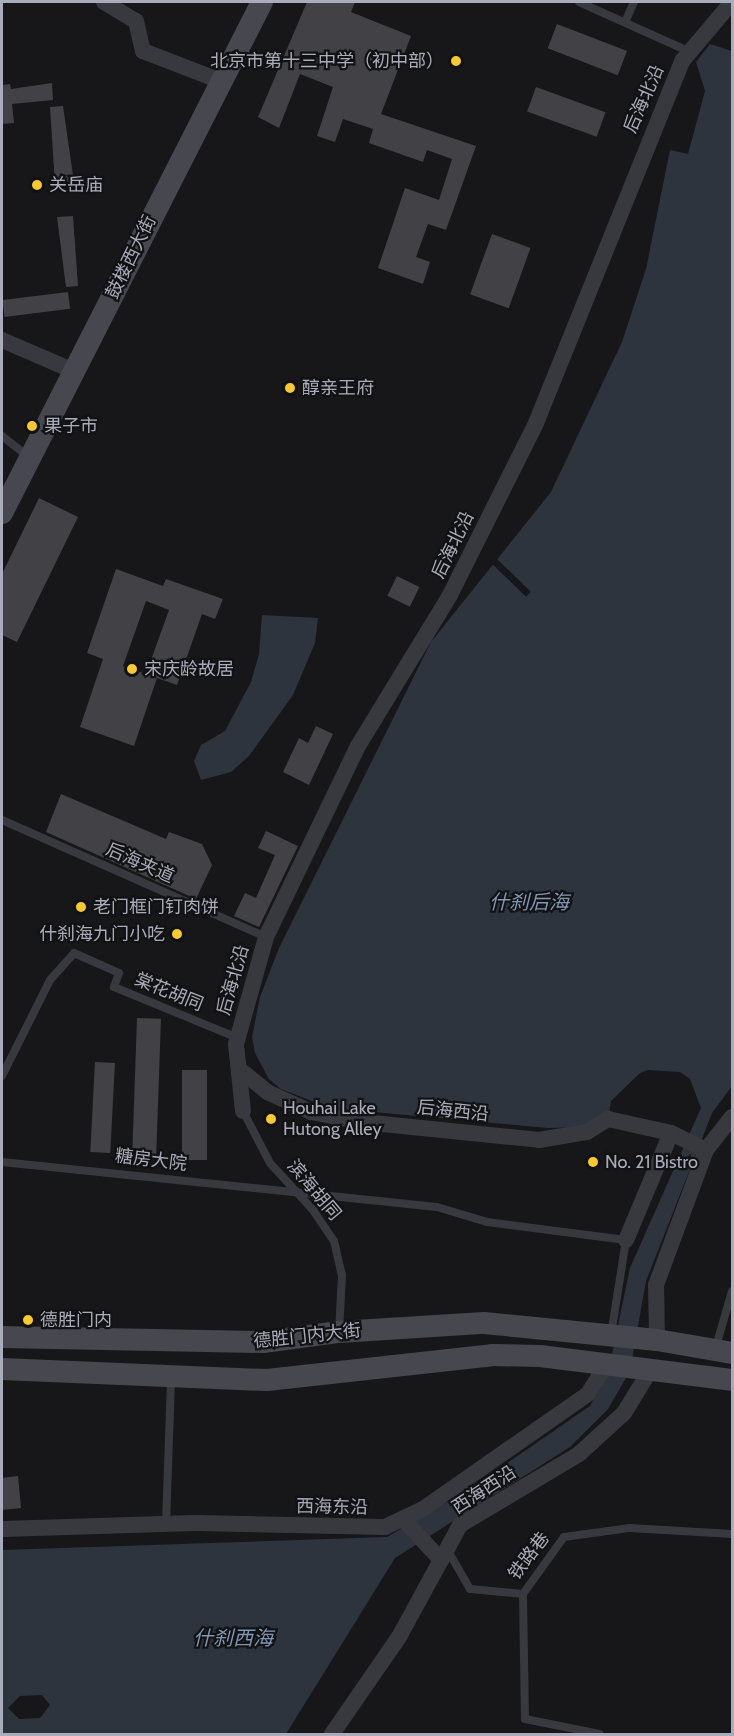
<!DOCTYPE html>
<html>
<head>
<meta charset="utf-8">
<style>
  body { margin:0 }
  #map { position:relative; width:734px; height:1736px; overflow:hidden; background:#171719; font-family:Cabin,"Noto Sans SC",sans-serif }
  div>[style] { position:absolute }
  .water>* { inset:0; background:#2d343e }
  .pier>* { inset:0; background:#171719; transform-origin:0 0 }
  .building>* { inset:0; background:#424146; transform-origin:0 0 }
  .lane>* { height:8px; margin:-4px; padding:0 4px; transform-origin:4px; border-radius:4px; background:#38383f }
  .street>* { height:16px; margin:-8px; padding:0 8px; transform-origin:8px; border-radius:8px; background:#38383f }
  .secondary>* { height:22px; margin:-11px; padding:0 11px; transform-origin:11px; border-radius:11px; background:#46474f }
  .dots>* { width:16px; height:16px; translate:-50% -50%; box-sizing:border-box; border:3px solid #121214; border-radius:50% }
  span { translate:-50% -50%; white-space:nowrap; text-align:center; line-height:1.15; -webkit-text-stroke:4.5px #121214; paint-order:stroke }
  .poi-label { font-size:18px; color:#a9acba }
  .right { translate:-100% -50%; text-align:right }
  .left { translate:0 -50%; text-align:left }
  .street-label { font-size:18px; color:#a9acba }
  .water-label { font-size:20px; color:#7f96b5; font-style:italic }
  .frame { position:absolute; inset:0; border:3px solid #a9acba; pointer-events:none }
</style>
</head>
<body>
<div id="map">
  <div class="water">
    <i style="clip-path:polygon(evenodd,710px 44px,732px 51px,732px 1086px,712px 1113px,646px 1281px,630px 1371px,608px 1409px,570px 1447px,395px 1558px,286px 1734px,2px 1734px,2px 1550px,387px 1537px,465px 1492px,590px 1406px,607px 1378px,630px 1268px,701px 1108px,690px 1079px,680px 1072px,648px 1070px,640px 1073px,611px 1101px,609px 1113px,586px 1127px,548px 1128px,330px 1108px,281px 1089px,269px 1079px,255px 1053px,252px 1037px,260px 997px,279px 948px,431px 642px,551px 492px,622px 342px,646px 269px,670px 150px,688px 154px,705px 91px,696px 62px,710px 44px,42px 1695px,50px 1705px,40px 1718px,19px 1719px,8px 1708px,20px 1696px,42px 1695px)"></i>
    <i style="clip-path:polygon(262px 615px,318px 618px,315px 643px,293px 695px,249px 756px,231px 772px,201px 780px,194px 761px,201px 745px,225px 731px,251px 682px,259px 654px)"></i>
  </div>
  <div class="pier">
    <i style="left:497px;top:559px;width:47px;height:7px;rotate:44deg"></i>
  </div>
  <div class="building">
    <i style="clip-path:polygon(307px 2px,355px 2px,351px 12px,411px 36px,381px 114px,476px 146px,446px 230px,428px 224px,416px 257px,430px 262px,423px 284px,378px 268px,405px 188px,439px 200px,452px 159px,427px 150px,423px 162px,369px 143px,373px 129px,343px 119px,335px 142px,317px 136px,333px 87px,300px 74px,279px 128px,258px 117px)"></i>
    <i style="left:557px;top:24px;width:75px;height:26px;rotate:21deg"></i>
    <i style="clip-path:polygon(52px 83px,53px 100px,12px 104px,14px 123px,2px 124px,2px 85px,10px 84px,11px 89px)"></i>
    <i style="left:536px;top:87px;width:74px;height:26px;rotate:20deg"></i>
    <i style="clip-path:polygon(63px 106px,74px 182px,55px 185px,50px 107px)"></i>
    <i style="clip-path:polygon(73px 216px,78px 286px,66px 287px,57px 217px)"></i>
    <i style="left:492px;top:234px;width:41px;height:64px;rotate:20deg"></i>
    <i style="left:68px;top:292px;width:17px;height:66px;rotate:83deg"></i>
    <i style="clip-path:polygon(39px 498px,78px 517px,17px 642px,2px 635px,2px 574px)"></i>
    <i style="clip-path:polygon(evenodd,116px 569px,163px 586px,166px 579px,223px 599px,215px 619px,202px 614px,177px 685px,157px 678px,134px 746px,80px 727px,103px 659px,87px 653px,116px 569px,146px 601px,169px 610px,146px 674px,123px 666px,146px 601px)"></i>
    <i style="left:397px;top:576px;width:25px;height:22px;rotate:26deg"></i>
    <i style="clip-path:polygon(316px 726px,333px 734px,309px 785px,283px 772px,299px 738px,308px 743px)"></i>
    <i style="clip-path:polygon(61px 794px,166px 839px,169px 832px,202px 844px,212px 865px,196px 899px,46px 832px)"></i>
    <i style="clip-path:polygon(266px 831px,298px 846px,259px 927px,234px 916px,245px 893px,256px 898px,275px 855px,258px 848px)"></i>
    <i style="left:137px;top:1018px;width:24px;height:139px;rotate:2deg"></i>
    <i style="left:95px;top:1062px;width:20px;height:90px;rotate:3deg"></i>
    <i style="left:182px;top:1070px;width:25px;height:90px"></i>
    <i style="clip-path:polygon(18px 1476px,21px 1508px,2px 1510px,2px 1478px)"></i>
  </div>
  <div class="lane">
    <i style="left:579px;top:2px;width:122px;rotate:24.2deg"></i>
    <i style="left:626px;top:20px;width:20px;rotate:-66deg"></i>
    <i style="left:2px;top:436px;width:33px;rotate:38deg"></i>
    <i style="left:2px;top:820px;width:289px;rotate:23.9deg"></i>
    <i style="left:2px;top:1076px;width:107px;rotate:-63.4deg"></i>
    <i style="left:50px;top:980px;width:36px;rotate:-48deg"></i>
    <i style="left:74px;top:953px;width:49px;rotate:24deg"></i>
    <i style="left:119px;top:973px;width:15px;rotate:110deg"></i>
    <i style="left:114px;top:987px;width:134px;rotate:22.4deg"></i>
    <i style="left:243px;top:1111px;width:59px;rotate:62.6deg"></i>
    <i style="left:270px;top:1163px;width:64px;rotate:47.5deg"></i>
    <i style="left:313px;top:1210px;width:37px;rotate:56deg"></i>
    <i style="left:334px;top:1241px;width:35px;rotate:77deg"></i>
    <i style="left:342px;top:1275px;width:57px;rotate:93deg"></i>
    <i style="left:2px;top:1162px;width:437px;rotate:5.9deg"></i>
    <i style="left:437px;top:1207px;width:52px;rotate:16.7deg"></i>
    <i style="left:487px;top:1222px;width:140px;rotate:7.4deg"></i>
    <i style="left:626px;top:1240px;width:96px;rotate:99deg"></i>
    <i style="left:715px;top:1350px;width:61px;rotate:-73.9deg"></i>
    <i style="left:166px;top:1524px;width:146px;rotate:-88deg"></i>
    <i style="left:447px;top:1549px;width:46px;rotate:60.1deg"></i>
    <i style="left:470px;top:1589px;width:53px;rotate:5.4deg"></i>
    <i style="left:523px;top:1594px;width:70px;rotate:-54.3deg"></i>
    <i style="left:564px;top:1537px;width:67px;rotate:-7.8deg"></i>
    <i style="left:630px;top:1528px;width:102px;rotate:3.4deg"></i>
    <i style="left:523px;top:1594px;width:125px;rotate:89.1deg"></i>
    <i style="left:525px;top:1719px;width:76px;rotate:11.3deg"></i>
  </div>
  <div class="street">
    <i style="left:104px;top:2px;width:37px;rotate:31deg"></i>
    <i style="left:136px;top:21px;width:31px;rotate:77deg"></i>
    <i style="left:143px;top:51px;width:80px;rotate:21.1deg"></i>
    <i style="left:2px;top:340px;width:78px;rotate:23.3deg"></i>
    <i style="left:239px;top:1069px;width:36px;rotate:39deg"></i>
    <i style="left:267px;top:1092px;width:48px;rotate:24.4deg"></i>
    <i style="left:311px;top:1112px;width:53px;rotate:10.9deg"></i>
    <i style="left:363px;top:1122px;width:177px;rotate:5.8deg"></i>
    <i style="left:539px;top:1140px;width:49px;rotate:-9.5deg"></i>
    <i style="left:587px;top:1132px;width:25px;rotate:-32deg"></i>
    <i style="left:608px;top:1119px;width:65px;rotate:12.5deg"></i>
    <i style="left:671px;top:1133px;width:39px;rotate:26deg"></i>
    <i style="left:243px;top:1111px;width:67px;rotate:-96deg"></i>
    <i style="left:236px;top:1044px;width:111px;rotate:-74.3deg"></i>
    <i style="left:266px;top:937px;width:212px;rotate:-64.3deg"></i>
    <i style="left:358px;top:746px;width:177px;rotate:-58.6deg"></i>
    <i style="left:450px;top:595px;width:192px;rotate:-63.4deg"></i>
    <i style="left:536px;top:423px;width:392px;rotate:-68deg"></i>
    <i style="left:683px;top:60px;width:76px;rotate:-49.8deg"></i>
    <i style="left:626px;top:1240px;width:116px;rotate:-67.2deg"></i>
    <i style="left:657px;top:1340px;width:55px;rotate:-91deg"></i>
    <i style="left:656px;top:1285px;width:144px;rotate:-69.7deg"></i>
    <i style="left:706px;top:1150px;width:42px;rotate:-51.8deg"></i>
    <i style="left:403px;top:1519px;width:56px;rotate:47.2deg"></i>
    <i style="left:2px;top:1529px;width:193px;rotate:-1.8deg"></i>
    <i style="left:195px;top:1523px;width:190px;rotate:1.2deg"></i>
    <i style="left:385px;top:1527px;width:42px;rotate:-25.3deg"></i>
    <i style="left:423px;top:1509px;width:201px;rotate:-34.9deg"></i>
    <i style="left:588px;top:1394px;width:34px;rotate:-58deg"></i>
    <i style="left:332px;top:1734px;width:118px;rotate:-55.4deg"></i>
    <i style="left:399px;top:1637px;width:128px;rotate:-61.4deg"></i>
    <i style="left:460px;top:1525px;width:139px;rotate:-30.8deg"></i>
    <i style="left:579px;top:1454px;width:61px;rotate:-42.3deg"></i>
    <i style="left:624px;top:1413px;width:52px;rotate:-58.5deg"></i>
  </div>
  <div class="secondary">
    <i style="left:2px;top:513px;width:573px;rotate:-63.03deg"></i>
    <i style="left:2px;top:1337px;width:261px;rotate:1.1deg"></i>
    <i style="left:263px;top:1342px;width:77px;rotate:-7.5deg"></i>
    <i style="left:339px;top:1332px;width:145px;rotate:-3.6deg"></i>
    <i style="left:484px;top:1323px;width:174px;rotate:5.6deg"></i>
    <i style="left:657px;top:1340px;width:76px;rotate:9.8deg"></i>
    <i style="left:2px;top:1369px;width:265px;rotate:2.4deg"></i>
    <i style="left:267px;top:1380px;width:226px;rotate:-6.3deg"></i>
    <i style="left:492px;top:1355px;width:48px;rotate:1.2deg"></i>
    <i style="left:540px;top:1356px;width:193px;rotate:7.1deg"></i>
  </div>
  <div class="dots">
    <i style="left:456px;top:61px;background:#f7c932"></i>
    <i style="left:37px;top:185px;background:#f7c932"></i>
    <i style="left:290px;top:388px;background:#f7c932"></i>
    <i style="left:32px;top:426px;background:#f7c932"></i>
    <i style="left:132px;top:669px;background:#f7c932"></i>
    <i style="left:81px;top:907px;background:#f7c932"></i>
    <i style="left:177px;top:934px;background:#f7c932"></i>
    <i style="left:271px;top:1119px;background:#f7c932"></i>
    <i style="left:593px;top:1162px;background:#f7c932"></i>
    <i style="left:28px;top:1320px;background:#f7c932"></i>
  </div>
  <div class="poi-label">
    <span class="right" style="left:444px;top:61px">北京市第十三中学（初中部）</span>
    <span class="left" style="left:49px;top:185px">关岳庙</span>
    <span class="left" style="left:302px;top:388px">醇亲王府</span>
    <span class="left" style="left:44px;top:426px">果子市</span>
    <span class="left" style="left:144px;top:669px">宋庆龄故居</span>
    <span class="left" style="left:93px;top:907px">老门框门钉肉饼</span>
    <span class="right" style="left:165px;top:934px">什刹海九门小吃</span>
    <span class="left" style="left:283px;top:1119px">Houhai Lake<br>Hutong Alley</span>
    <span class="left" style="left:605px;top:1162px">No. 21 Bistro</span>
    <span class="left" style="left:40px;top:1320px">德胜门内</span>
  </div>
  <div class="street-label">
    <span style="left:644px;top:99px;rotate:-66deg">后海北沿</span>
    <span style="left:131px;top:257px;rotate:-64deg">鼓楼西大街</span>
    <span style="left:453px;top:545px;rotate:-64deg">后海北沿</span>
    <span style="left:140px;top:863px;rotate:24deg">后海夹道</span>
    <span style="left:233px;top:980px;rotate:-74deg">后海北沿</span>
    <span style="left:169px;top:992px;rotate:22deg">棠花胡同</span>
    <span style="left:453px;top:1111px;rotate:6deg">后海西沿</span>
    <span style="left:151px;top:1160px;rotate:7deg">糖房大院</span>
    <span style="left:314px;top:1190px;rotate:50deg">滨海胡同</span>
    <span style="left:307px;top:1336px;rotate:-6deg">德胜门内大街</span>
    <span style="left:484px;top:1490px;rotate:-33deg">西海西沿</span>
    <span style="left:332px;top:1507px;rotate:1deg">西海东沿</span>
    <span style="left:529px;top:1556px;rotate:-53deg">铁路巷</span>
  </div>
  <div class="water-label">
    <span style="left:529px;top:902px">什刹后海</span>
    <span style="left:233px;top:1638px">什刹西海</span>
  </div>
  <div class="frame"></div>
</div>
</body>
</html>
